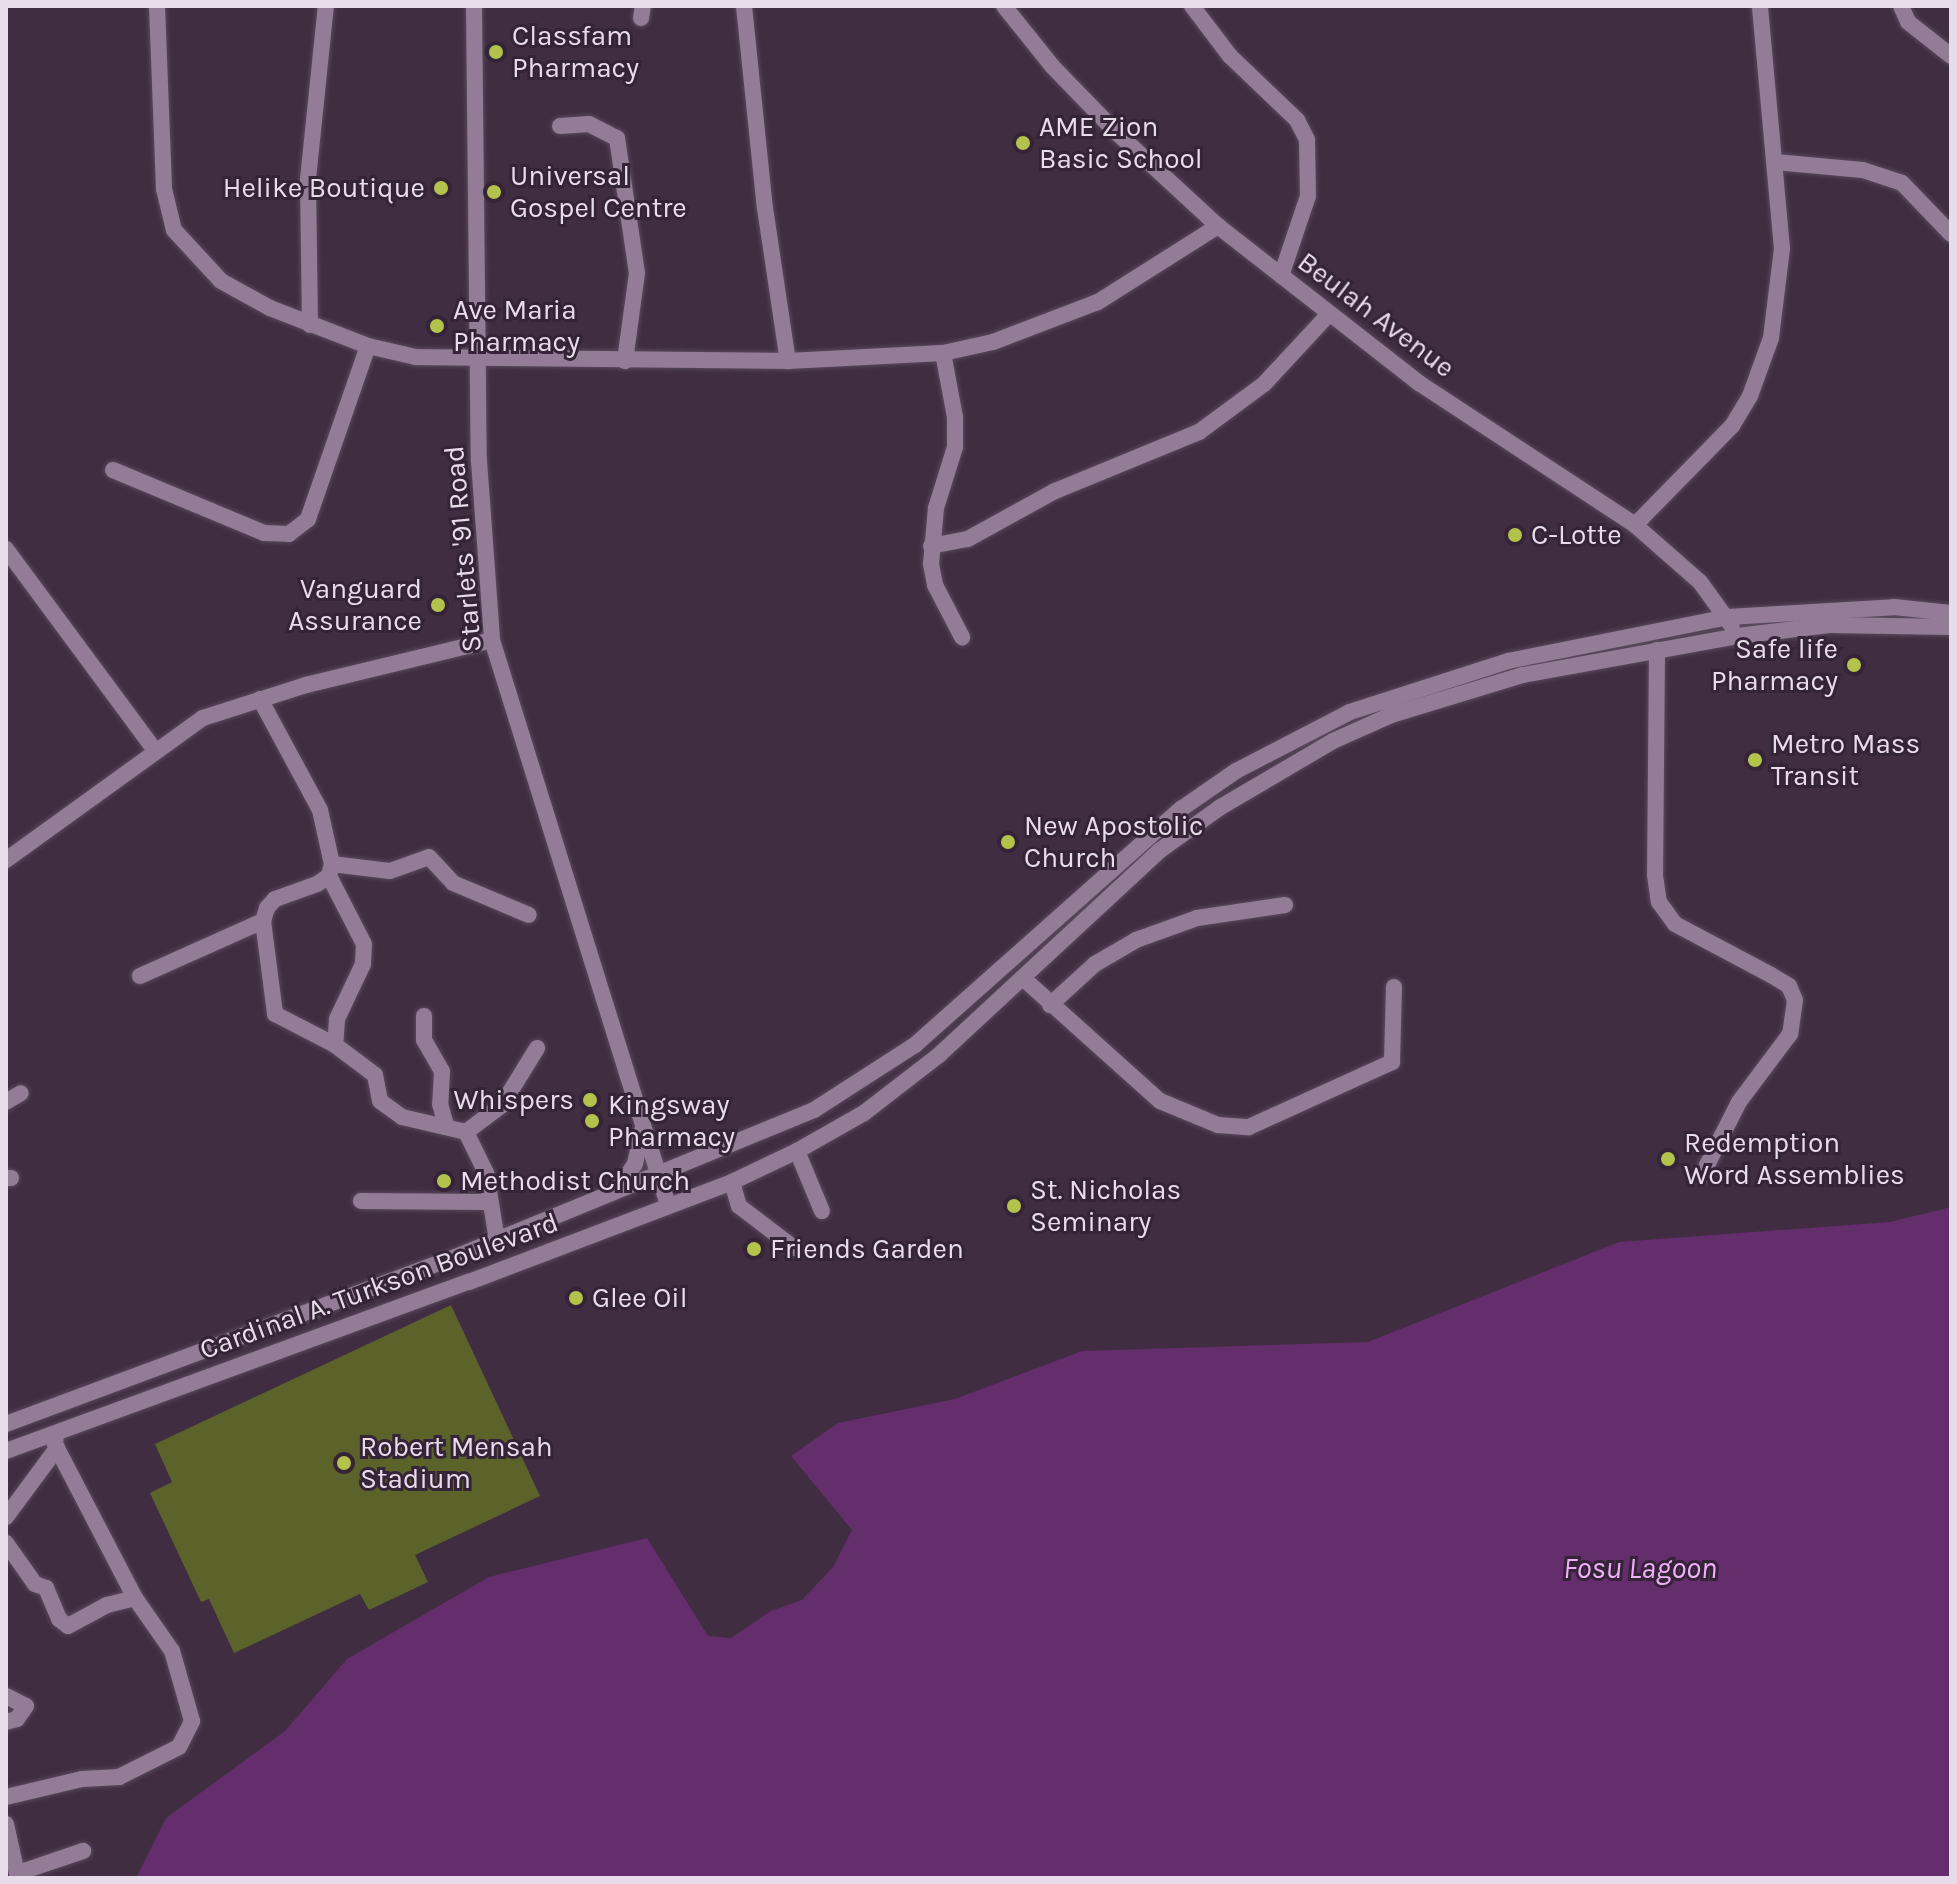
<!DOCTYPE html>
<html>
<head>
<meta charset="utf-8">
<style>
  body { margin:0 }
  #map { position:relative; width:1957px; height:1884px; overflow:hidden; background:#402d42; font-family:Karla,sans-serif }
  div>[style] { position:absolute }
  .green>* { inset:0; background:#5b632a }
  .water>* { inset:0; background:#642d6c }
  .roads { filter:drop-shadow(0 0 2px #58495b) drop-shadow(0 0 2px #58495b) }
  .minor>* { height:16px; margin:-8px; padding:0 8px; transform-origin:8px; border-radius:8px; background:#937d96 }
  .dots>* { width:22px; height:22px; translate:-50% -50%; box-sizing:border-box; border:4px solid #352338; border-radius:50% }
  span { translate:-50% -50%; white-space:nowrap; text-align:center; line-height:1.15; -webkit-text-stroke:6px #352338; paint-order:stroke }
  .poi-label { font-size:28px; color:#e8dcea }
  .left { translate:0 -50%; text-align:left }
  .right { translate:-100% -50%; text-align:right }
  .street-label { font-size:28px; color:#e8dcea }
  .water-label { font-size:30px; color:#efb0f8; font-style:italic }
  .frame { position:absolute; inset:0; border:8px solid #e8dcea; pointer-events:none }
</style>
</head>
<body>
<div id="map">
  <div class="green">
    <i style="clip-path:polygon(451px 1305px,540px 1496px,415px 1555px,428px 1582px,369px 1610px,360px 1594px,234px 1653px,209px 1599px,201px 1602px,150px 1493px,172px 1482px,155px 1444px)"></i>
  </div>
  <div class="water">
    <i style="clip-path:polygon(1951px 1207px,1951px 1878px,136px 1878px,166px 1818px,285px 1731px,347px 1659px,489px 1577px,647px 1538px,708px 1636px,731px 1638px,771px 1611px,802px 1600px,833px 1567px,852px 1530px,791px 1456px,838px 1423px,955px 1399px,1082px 1351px,1368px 1342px,1619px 1242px,1890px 1222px)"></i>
  </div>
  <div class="roads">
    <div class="minor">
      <i style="left:157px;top:6px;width:183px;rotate:87.8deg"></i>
      <i style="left:164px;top:189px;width:42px;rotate:76.3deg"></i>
      <i style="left:174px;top:230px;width:69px;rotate:47.3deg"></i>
      <i style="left:221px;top:281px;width:56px;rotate:28.9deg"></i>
      <i style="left:270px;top:308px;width:105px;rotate:21.2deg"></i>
      <i style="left:368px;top:346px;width:49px;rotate:12.9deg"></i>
      <i style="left:416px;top:357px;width:372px;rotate:0.6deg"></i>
      <i style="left:474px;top:6px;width:455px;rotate:89.4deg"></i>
      <i style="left:479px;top:461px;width:179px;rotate:85.8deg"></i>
      <i style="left:492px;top:640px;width:592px;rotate:72.7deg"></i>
      <i style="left:744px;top:6px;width:203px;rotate:84.1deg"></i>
      <i style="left:765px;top:208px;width:155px;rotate:81.5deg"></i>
      <i style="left:788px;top:361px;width:155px;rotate:-3deg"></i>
      <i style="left:943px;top:353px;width:51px;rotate:-12.4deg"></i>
      <i style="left:993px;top:342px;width:112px;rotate:-20.9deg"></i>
      <i style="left:1098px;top:302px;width:142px;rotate:-32.3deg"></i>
      <i style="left:1004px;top:6px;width:77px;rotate:51.3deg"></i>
      <i style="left:1052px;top:66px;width:91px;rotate:45.9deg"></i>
      <i style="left:1115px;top:131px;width:140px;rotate:42.7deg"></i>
      <i style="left:1218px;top:226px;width:255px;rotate:38deg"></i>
      <i style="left:1419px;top:383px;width:258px;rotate:33.3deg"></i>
      <i style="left:1635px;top:525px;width:86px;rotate:41.2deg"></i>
      <i style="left:1700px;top:582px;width:54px;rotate:54deg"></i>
      <i style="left:1192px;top:6px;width:63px;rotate:52.8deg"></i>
      <i style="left:1230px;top:56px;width:93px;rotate:43.7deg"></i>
      <i style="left:1297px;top:120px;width:22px;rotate:63deg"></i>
      <i style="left:1307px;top:140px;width:56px;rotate:89deg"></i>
      <i style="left:1308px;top:196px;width:84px;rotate:108.6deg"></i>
      <i style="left:1901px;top:6px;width:17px;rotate:66deg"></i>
      <i style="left:1908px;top:22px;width:55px;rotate:38.3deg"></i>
      <i style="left:641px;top:18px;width:12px;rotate:-81deg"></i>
      <i style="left:560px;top:126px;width:29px;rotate:-4deg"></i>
      <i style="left:589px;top:124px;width:31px;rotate:27deg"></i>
      <i style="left:617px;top:138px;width:136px;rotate:81.6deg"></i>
      <i style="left:637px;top:273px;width:89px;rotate:97.8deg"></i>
      <i style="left:1775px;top:162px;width:88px;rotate:5.2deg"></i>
      <i style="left:1863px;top:170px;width:41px;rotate:18.4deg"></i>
      <i style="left:1902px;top:183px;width:71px;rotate:46.1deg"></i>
      <i style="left:310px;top:325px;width:146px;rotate:-90.8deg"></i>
      <i style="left:308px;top:179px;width:174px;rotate:-84.1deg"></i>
      <i style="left:943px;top:353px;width:65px;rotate:79.4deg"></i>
      <i style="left:955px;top:417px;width:30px;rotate:90deg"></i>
      <i style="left:955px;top:447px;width:64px;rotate:107.3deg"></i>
      <i style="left:936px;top:508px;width:56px;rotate:95.1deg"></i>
      <i style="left:931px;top:564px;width:21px;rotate:79deg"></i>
      <i style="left:935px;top:585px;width:59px;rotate:62.6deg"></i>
      <i style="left:113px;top:470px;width:164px;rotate:22.6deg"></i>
      <i style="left:264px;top:533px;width:25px;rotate:2deg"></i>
      <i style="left:289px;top:534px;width:24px;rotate:-38deg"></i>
      <i style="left:308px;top:519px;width:183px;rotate:-70.9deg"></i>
      <i style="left:1635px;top:525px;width:139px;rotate:-45.6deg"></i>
      <i style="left:1732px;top:426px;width:35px;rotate:-59deg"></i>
      <i style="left:1750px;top:396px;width:62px;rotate:-70.1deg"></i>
      <i style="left:1771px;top:338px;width:90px;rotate:-83deg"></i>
      <i style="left:1782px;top:249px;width:244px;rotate:-95.2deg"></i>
      <i style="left:931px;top:546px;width:38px;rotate:-11deg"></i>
      <i style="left:968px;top:539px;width:99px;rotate:-28.9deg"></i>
      <i style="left:1055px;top:491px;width:156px;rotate:-22.3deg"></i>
      <i style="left:1199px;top:432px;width:81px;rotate:-36.4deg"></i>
      <i style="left:1264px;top:384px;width:96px;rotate:-47.1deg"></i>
      <i style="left:6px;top:549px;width:250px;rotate:53.5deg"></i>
      <i style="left:1657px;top:650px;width:225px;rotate:90.5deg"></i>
      <i style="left:1655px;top:875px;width:27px;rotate:82deg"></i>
      <i style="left:1659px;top:902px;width:27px;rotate:54deg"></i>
      <i style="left:1675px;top:924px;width:109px;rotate:28deg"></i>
      <i style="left:1771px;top:975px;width:21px;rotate:31deg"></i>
      <i style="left:1789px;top:986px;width:15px;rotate:67deg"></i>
      <i style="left:1795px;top:1000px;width:34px;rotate:98deg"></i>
      <i style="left:1790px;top:1034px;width:85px;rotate:126.9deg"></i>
      <i style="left:1739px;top:1102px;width:82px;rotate:116.9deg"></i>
      <i style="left:260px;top:699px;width:126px;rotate:61.6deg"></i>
      <i style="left:320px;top:810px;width:55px;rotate:77.5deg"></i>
      <i style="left:332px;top:864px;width:12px;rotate:104deg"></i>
      <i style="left:329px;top:876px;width:14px;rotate:146deg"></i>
      <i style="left:317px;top:884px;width:45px;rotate:160.3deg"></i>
      <i style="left:275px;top:899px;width:12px;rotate:132deg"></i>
      <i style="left:267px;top:908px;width:14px;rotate:107deg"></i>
      <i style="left:263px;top:921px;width:94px;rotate:82.6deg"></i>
      <i style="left:275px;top:1014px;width:68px;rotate:27.3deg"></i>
      <i style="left:335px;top:1045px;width:50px;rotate:36.9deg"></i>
      <i style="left:375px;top:1075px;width:26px;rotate:79deg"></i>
      <i style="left:380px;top:1101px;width:27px;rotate:36deg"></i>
      <i style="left:402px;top:1117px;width:66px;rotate:13.2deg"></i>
      <i style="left:466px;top:1132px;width:46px;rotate:64deg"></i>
      <i style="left:486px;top:1173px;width:68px;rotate:80.7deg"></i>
      <i style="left:6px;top:860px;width:243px;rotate:-35.8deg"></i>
      <i style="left:203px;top:718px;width:108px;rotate:-17.8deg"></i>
      <i style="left:306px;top:685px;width:191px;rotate:-13.6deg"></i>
      <i style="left:332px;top:864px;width:58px;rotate:6.9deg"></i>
      <i style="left:390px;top:871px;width:41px;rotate:-19.7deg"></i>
      <i style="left:429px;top:857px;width:35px;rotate:47deg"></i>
      <i style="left:453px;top:883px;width:82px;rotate:22.8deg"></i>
      <i style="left:329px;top:876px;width:76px;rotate:62.8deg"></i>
      <i style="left:364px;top:944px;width:20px;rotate:93deg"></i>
      <i style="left:363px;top:964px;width:61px;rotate:115.3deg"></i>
      <i style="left:337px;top:1019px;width:26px;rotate:94deg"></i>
      <i style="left:140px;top:976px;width:135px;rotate:-24.1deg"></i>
      <i style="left:1025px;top:980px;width:181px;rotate:41.9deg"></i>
      <i style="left:1160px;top:1101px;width:63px;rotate:22.5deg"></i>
      <i style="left:1218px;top:1125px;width:31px;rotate:4deg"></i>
      <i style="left:1249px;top:1127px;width:157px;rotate:-24.4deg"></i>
      <i style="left:1392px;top:1062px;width:75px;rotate:-88.5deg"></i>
      <i style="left:1050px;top:1005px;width:61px;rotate:-42.3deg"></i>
      <i style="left:1095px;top:964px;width:48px;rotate:-30.3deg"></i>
      <i style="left:1136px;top:940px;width:65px;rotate:-19.8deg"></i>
      <i style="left:1197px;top:918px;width:89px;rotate:-8.4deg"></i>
      <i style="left:424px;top:1016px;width:24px;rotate:90deg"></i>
      <i style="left:424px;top:1040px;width:36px;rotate:60deg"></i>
      <i style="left:442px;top:1071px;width:33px;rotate:93deg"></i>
      <i style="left:440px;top:1104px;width:22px;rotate:74deg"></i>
      <i style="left:6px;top:1102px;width:17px;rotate:-31deg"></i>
      <i style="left:466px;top:1132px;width:45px;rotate:-36.9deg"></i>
      <i style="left:502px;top:1105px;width:67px;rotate:-58.4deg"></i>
      <i style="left:797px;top:1151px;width:65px;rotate:67.4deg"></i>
      <i style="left:6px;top:1178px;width:5px"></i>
      <i style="left:732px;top:1182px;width:25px;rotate:74deg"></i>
      <i style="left:739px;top:1206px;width:69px;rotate:37.4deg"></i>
      <i style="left:618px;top:1189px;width:30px;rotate:-56deg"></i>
      <i style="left:635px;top:1164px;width:35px;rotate:-78deg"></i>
      <i style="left:361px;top:1201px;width:127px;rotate:0.5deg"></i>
      <i style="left:6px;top:1424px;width:482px;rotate:-20.4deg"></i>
      <i style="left:458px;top:1256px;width:385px;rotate:-22.3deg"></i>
      <i style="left:814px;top:1110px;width:120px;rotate:-32.8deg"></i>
      <i style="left:915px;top:1045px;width:356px;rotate:-41.6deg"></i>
      <i style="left:1181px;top:809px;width:67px;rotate:-34.6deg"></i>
      <i style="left:1236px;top:771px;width:128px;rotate:-27.4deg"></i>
      <i style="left:1350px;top:712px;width:166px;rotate:-17.9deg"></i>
      <i style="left:1508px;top:661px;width:224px;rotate:-11.3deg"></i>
      <i style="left:1728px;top:617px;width:166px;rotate:-3.4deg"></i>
      <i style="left:1894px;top:607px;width:57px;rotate:6deg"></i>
      <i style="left:6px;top:1451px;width:493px;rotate:-20.1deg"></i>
      <i style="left:469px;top:1282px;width:281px;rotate:-20.8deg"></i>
      <i style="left:732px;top:1182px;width:72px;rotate:-25.5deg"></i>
      <i style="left:797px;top:1151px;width:77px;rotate:-29.6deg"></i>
      <i style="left:864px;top:1113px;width:95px;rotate:-37.7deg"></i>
      <i style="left:939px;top:1055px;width:300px;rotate:-42.8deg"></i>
      <i style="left:1159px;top:851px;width:74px;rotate:-35.6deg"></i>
      <i style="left:1219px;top:808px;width:132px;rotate:-30.4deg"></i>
      <i style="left:1333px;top:741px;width:64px;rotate:-24.1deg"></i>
      <i style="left:1391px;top:715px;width:138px;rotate:-16.9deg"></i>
      <i style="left:1523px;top:675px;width:218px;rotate:-10.3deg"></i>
      <i style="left:1737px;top:636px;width:93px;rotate:-6.8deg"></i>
      <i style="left:1829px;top:625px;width:122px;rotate:0.9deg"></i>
      <i style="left:6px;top:1517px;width:86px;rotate:-53.5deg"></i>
      <i style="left:6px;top:1543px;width:50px;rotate:54.7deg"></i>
      <i style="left:35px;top:1584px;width:12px;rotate:20deg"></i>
      <i style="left:46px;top:1588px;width:34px;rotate:67deg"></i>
      <i style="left:59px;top:1619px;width:11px;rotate:38deg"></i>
      <i style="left:68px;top:1626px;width:44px;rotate:-28.3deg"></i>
      <i style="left:107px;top:1605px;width:29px;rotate:-14deg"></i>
      <i style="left:6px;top:1696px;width:22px;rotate:27deg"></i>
      <i style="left:26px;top:1706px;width:16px;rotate:125deg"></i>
      <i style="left:17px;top:1719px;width:11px;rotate:165deg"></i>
      <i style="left:6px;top:1797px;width:78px;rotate:-13.3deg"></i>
      <i style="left:82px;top:1779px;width:37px;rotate:-3deg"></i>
      <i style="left:119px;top:1777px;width:67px;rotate:-26.6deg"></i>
      <i style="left:179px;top:1747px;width:29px;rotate:-63deg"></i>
      <i style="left:192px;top:1721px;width:73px;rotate:-105.9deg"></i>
      <i style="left:172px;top:1651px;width:65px;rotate:-124.9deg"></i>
      <i style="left:135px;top:1598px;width:174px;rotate:-117.5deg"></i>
      <i style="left:55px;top:1444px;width:10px;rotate:-84deg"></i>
      <i style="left:6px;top:1824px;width:55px;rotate:77.5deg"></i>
      <i style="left:18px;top:1873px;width:69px;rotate:-18.7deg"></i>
    </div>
  </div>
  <div class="dots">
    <i style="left:496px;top:52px;background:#b3c24b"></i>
    <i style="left:1023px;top:143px;background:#b3c24b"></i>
    <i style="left:441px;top:188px;background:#b3c24b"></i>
    <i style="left:494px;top:192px;background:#b3c24b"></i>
    <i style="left:437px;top:326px;background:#b3c24b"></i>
    <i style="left:1515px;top:535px;background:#b3c24b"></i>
    <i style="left:438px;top:605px;background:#b3c24b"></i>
    <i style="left:1854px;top:665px;background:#b3c24b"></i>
    <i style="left:1755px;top:760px;background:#b3c24b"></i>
    <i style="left:1008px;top:842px;background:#b3c24b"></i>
    <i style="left:590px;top:1100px;background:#b3c24b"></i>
    <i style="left:592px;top:1121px;background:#b3c24b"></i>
    <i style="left:1668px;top:1159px;background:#b3c24b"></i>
    <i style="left:444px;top:1181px;background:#b3c24b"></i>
    <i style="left:1014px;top:1206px;background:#b3c24b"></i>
    <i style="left:754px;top:1249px;background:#b3c24b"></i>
    <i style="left:576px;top:1298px;background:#b3c24b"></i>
    <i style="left:344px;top:1463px;background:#b3c24b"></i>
  </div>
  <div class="poi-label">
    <span class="left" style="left:512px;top:52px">Classfam<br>Pharmacy</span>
    <span class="left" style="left:1039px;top:143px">AME Zion<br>Basic School</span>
    <span class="left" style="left:510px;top:192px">Universal<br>Gospel Centre</span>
    <span class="right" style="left:425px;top:188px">Helike Boutique</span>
    <span class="left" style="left:453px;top:326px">Ave Maria<br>Pharmacy</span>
    <span class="left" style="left:1531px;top:535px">C-Lotte</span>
    <span class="right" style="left:422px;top:605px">Vanguard<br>Assurance</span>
    <span class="right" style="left:1838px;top:665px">Safe life<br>Pharmacy</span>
    <span class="left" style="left:1771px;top:760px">Metro Mass<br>Transit</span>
    <span class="left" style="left:1024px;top:842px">New Apostolic<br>Church</span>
    <span class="right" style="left:574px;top:1100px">Whispers</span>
    <span class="left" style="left:608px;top:1121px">Kingsway<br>Pharmacy</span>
    <span class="left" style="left:1684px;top:1159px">Redemption<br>Word Assemblies</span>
    <span class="left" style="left:460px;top:1181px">Methodist Church</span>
    <span class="left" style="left:1030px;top:1206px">St. Nicholas<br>Seminary</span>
    <span class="left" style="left:770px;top:1249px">Friends Garden</span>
    <span class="left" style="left:592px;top:1298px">Glee Oil</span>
    <span class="left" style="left:360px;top:1463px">Robert Mensah<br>Stadium</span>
  </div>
  <div class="street-label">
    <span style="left:1376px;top:315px;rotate:37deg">Beulah Avenue</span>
    <span style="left:463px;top:549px;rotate:-95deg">Starlets '91 Road</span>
    <span style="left:379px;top:1286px;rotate:-20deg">Cardinal A. Turkson Boulevard</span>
  </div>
  <div class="water-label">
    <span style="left:1640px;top:1568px">Fosu Lagoon</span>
  </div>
  <div class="frame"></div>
</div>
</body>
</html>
